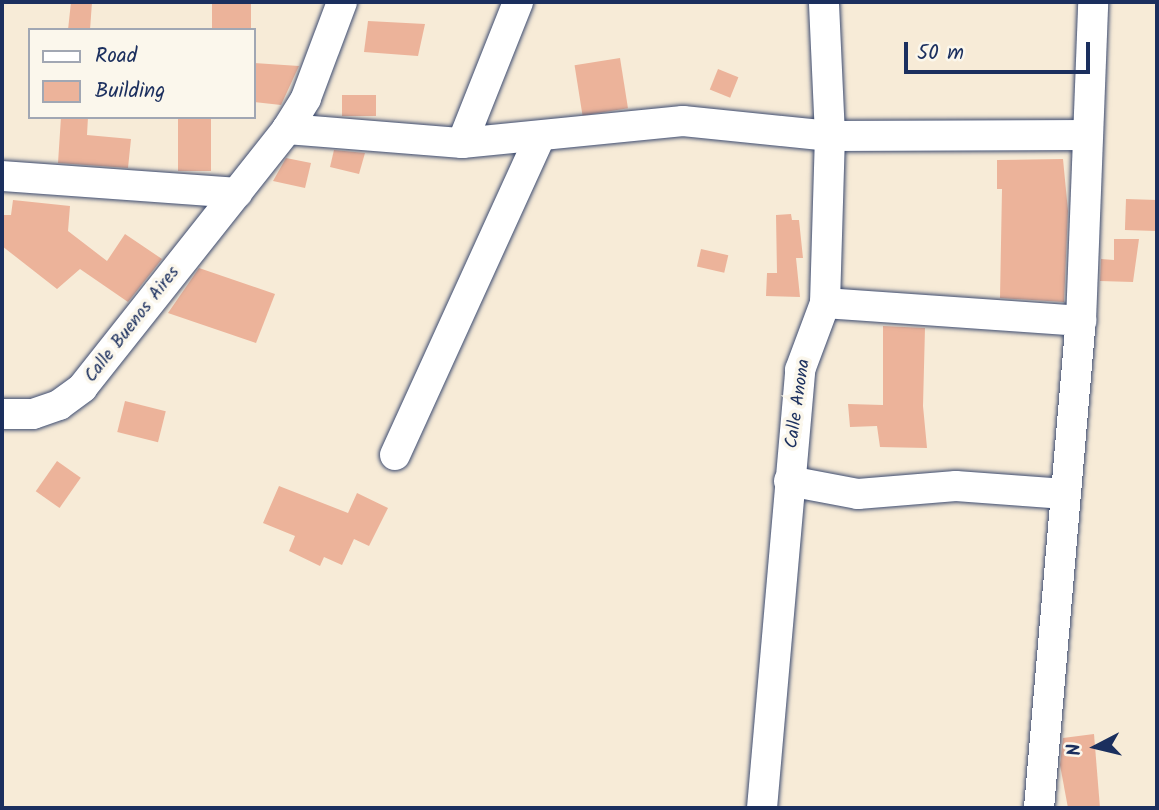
<!DOCTYPE html>
<html>
<head>
<meta charset="utf-8">
<style>
  body { margin:0 }
  #map { position:relative; width:1159px; height:810px; overflow:hidden; background:#f7ebd7; font-family:Kalam,sans-serif }
  div>[style] { position:absolute }
  .building>* { inset:0; background:#ecb39a; transform-origin:0 0 }
  .roads { filter:drop-shadow(0 0 2px #3c4b70) drop-shadow(0 0 2px #3c4b70) }
  .minor>* { height:30px; margin:-15px; padding:0 15px; transform-origin:15px; border-radius:15px; background:#fff }
  span { translate:-50% -50%; white-space:nowrap; text-align:center; line-height:1.15; -webkit-text-stroke:7px #fbf7ec; paint-order:stroke }
  .street-label { font-size:18px; color:#1b2f5e }
  .frame { position:absolute; inset:0; border:4px solid #1b2f5e; pointer-events:none }
  .legend { position:absolute; left:28px; top:28px; width:228px; height:91px; box-sizing:border-box; background:#fbf7ec; border:2px solid #a1a7b3; margin:0; padding:9px 12px; list-style:none; font-size:21px; color:#1b2f5e }
  .legend li { display:flex; align-items:center; gap:14px; height:35px }
  .legend b { width:35px; border:2px solid #a1a7b3 }
  .north { position:absolute; left:1061px; top:712px; width:70px; height:70px; -webkit-text-stroke:5px #fbf7ec; paint-order:stroke; rotate:263deg; font-size:19px; font-weight:700; line-height:28px; text-align:center; color:#1b2f5e }
  .north::after { content:''; display:block; margin:auto; width:24px; height:32px; background:#1b2f5e; clip-path:polygon(50% 0,100% 100%,50% 72%,0 100%) }
  .scale { position:absolute; left:904px; top:42px; width:186px; height:32px; box-sizing:border-box; border:4px solid #1b2f5e; border-top:0; padding-left:9px; font-size:21px; line-height:24px; white-space:nowrap; color:#1b2f5e; -webkit-text-stroke:5px #fbf7ec; paint-order:stroke }
</style>
</head>
<body>
<div id="map">
  <div class="building">
    <i style="clip-path:polygon(71px 2px,92px 2px,90px 30px,68px 30px)"></i>
    <i style="left:212px;top:2px;width:39px;height:28px"></i>
    <i style="clip-path:polygon(368px 21px,425px 24px,418px 56px,364px 52px)"></i>
    <i style="left:620px;top:58px;width:51px;height:46px;rotate:81deg"></i>
    <i style="clip-path:polygon(254px 63px,299px 66px,281px 105px,254px 102px)"></i>
    <i style="left:718px;top:69px;width:22px;height:22px;rotate:22deg"></i>
    <i style="left:342px;top:95px;width:34px;height:21px"></i>
    <i style="clip-path:polygon(61px 117px,88px 117px,87px 135px,131px 139px,128px 168px,58px 163px)"></i>
    <i style="left:178px;top:117px;width:33px;height:54px"></i>
    <i style="clip-path:polygon(334px 150px,365px 153px,359px 174px,330px 167px)"></i>
    <i style="clip-path:polygon(286px 158px,311px 163px,305px 188px,273px 181px)"></i>
    <i style="clip-path:polygon(1063px 159px,1068px 211px,1064px 302px,1000px 298px,1002px 189px,997px 189px,997px 160px)"></i>
    <i style="left:1126px;top:199px;width:31px;height:31px;rotate:2deg"></i>
    <i style="clip-path:polygon(13px 200px,70px 206px,68px 231px,107px 261px,125px 234px,162px 259px,128px 302px,80px 269px,57px 289px,2px 246px,2px 215px,11px 215px)"></i>
    <i style="clip-path:polygon(791px 214px,792px 220px,799px 220px,803px 258px,796px 258px,800px 297px,766px 296px,767px 273px,777px 273px,776px 215px)"></i>
    <i style="clip-path:polygon(1114px 239px,1139px 239px,1133px 282px,1100px 281px,1101px 259px,1114px 260px)"></i>
    <i style="left:701px;top:249px;width:28px;height:18px;rotate:13deg"></i>
    <i style="clip-path:polygon(199px 268px,275px 294px,256px 343px,168px 313px)"></i>
    <i style="clip-path:polygon(883px 326px,925px 328px,923px 406px,927px 448px,880px 447px,877px 426px,850px 427px,848px 404px,883px 405px)"></i>
    <i style="left:125px;top:401px;width:42px;height:32px;rotate:14deg"></i>
    <i style="left:57px;top:461px;width:29px;height:37px;rotate:35deg"></i>
    <i style="clip-path:polygon(279px 486px,348px 513px,357px 493px,388px 508px,369px 546px,354px 539px,342px 565px,324px 557px,320px 566px,289px 551px,295px 536px,263px 523px)"></i>
    <i style="clip-path:polygon(1094px 734px,1100px 808px,1068px 808px,1060px 765px,1063px 738px)"></i>
  </div>
  <div class="roads">
    <div class="minor">
      <i style="left:287px;top:129px;width:176px;rotate:4.6deg"></i>
      <i style="left:462px;top:143px;width:222px;rotate:-5.7deg"></i>
      <i style="left:683px;top:121px;width:148px;rotate:5.8deg"></i>
      <i style="left:830px;top:136px;width:258px;rotate:-0.2deg"></i>
      <i style="left:462px;top:143px;width:152px;rotate:-68.3deg"></i>
      <i style="left:2px;top:176px;width:236px;rotate:4.1deg"></i>
      <i style="left:825px;top:303px;width:257px;rotate:4deg"></i>
      <i style="left:2px;top:414px;width:31px"></i>
      <i style="left:33px;top:414px;width:28px;rotate:-19deg"></i>
      <i style="left:59px;top:405px;width:29px;rotate:-36deg"></i>
      <i style="left:82px;top:388px;width:330px;rotate:-51.6deg"></i>
      <i style="left:287px;top:129px;width:36px;rotate:-58deg"></i>
      <i style="left:306px;top:98px;width:103px;rotate:-69.4deg"></i>
      <i style="left:395px;top:455px;width:349px;rotate:-65.5deg"></i>
      <i style="left:789px;top:481px;width:70px;rotate:10.7deg"></i>
      <i style="left:858px;top:494px;width:98px;rotate:-4.7deg"></i>
      <i style="left:956px;top:486px;width:109px;rotate:4.2deg"></i>
      <i style="left:762px;top:808px;width:440px;rotate:-85deg"></i>
      <i style="left:800px;top:370px;width:72px;rotate:-69.5deg"></i>
      <i style="left:825px;top:303px;width:167px;rotate:-88.3deg"></i>
      <i style="left:830px;top:136px;width:134px;rotate:-92.6deg"></i>
      <i style="left:1039px;top:808px;width:489px;rotate:-85.1deg"></i>
      <i style="left:1081px;top:321px;width:319px;rotate:-87.8deg"></i>
    </div>
  </div>
  <div class="street-label">
    <span style="left:133px;top:325px;rotate:-52deg">Calle Buenos Aires</span>
    <span style="left:799px;top:404px;rotate:-82deg">Calle Anona</span>
  </div>
  <div class="frame"></div>
  <ul class="legend">
  <li><b style="height:9px;background:#fff"></b>Road</li>
  <li><b style="height:19px;background:#ecb39a"></b>Building</li>
  </ul>
  <div class="north">N</div>
  <div class="scale">50 m</div>
</div>
</body>
</html>
